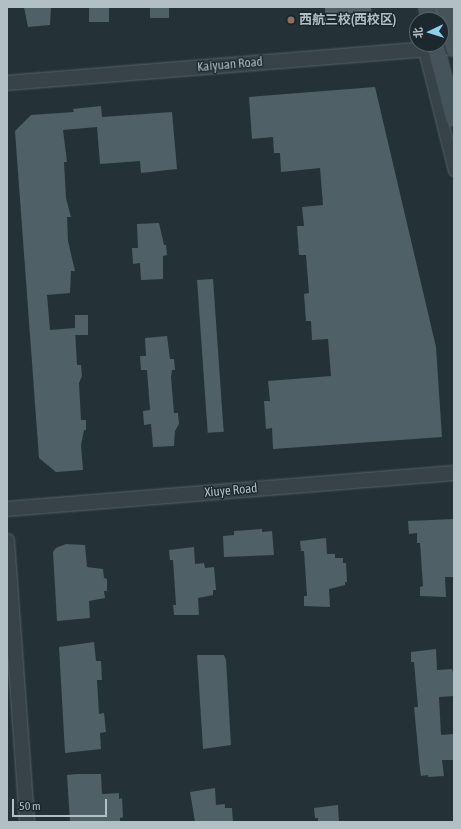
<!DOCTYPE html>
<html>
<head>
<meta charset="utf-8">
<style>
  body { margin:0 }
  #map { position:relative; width:461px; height:829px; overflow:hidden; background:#243238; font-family:"Asap Condensed","Noto Sans SC",sans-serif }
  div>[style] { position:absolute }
  .building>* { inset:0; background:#4f6066; transform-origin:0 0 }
  .roads { filter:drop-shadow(0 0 1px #556166) drop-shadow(0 0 1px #556166) }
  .minor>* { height:11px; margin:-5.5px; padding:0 5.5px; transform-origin:5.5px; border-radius:5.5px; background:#374348 }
  .tertiary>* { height:14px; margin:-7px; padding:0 7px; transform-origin:7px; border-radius:7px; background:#374348 }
  .secondary>* { height:16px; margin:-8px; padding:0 8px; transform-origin:8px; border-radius:8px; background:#45545b }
  .dots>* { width:11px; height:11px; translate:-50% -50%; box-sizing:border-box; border:2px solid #1c282d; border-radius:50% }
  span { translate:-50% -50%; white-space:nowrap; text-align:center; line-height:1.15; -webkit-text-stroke:3px #1c282d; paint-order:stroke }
  .poi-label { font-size:13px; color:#b2bfc4; font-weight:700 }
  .left { translate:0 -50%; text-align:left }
  .street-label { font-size:13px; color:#b2bfc4 }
  .frame { position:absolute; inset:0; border:8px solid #b2bfc4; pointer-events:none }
  .north { position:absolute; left:409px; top:12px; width:40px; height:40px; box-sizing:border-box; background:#1c282d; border:1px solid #586469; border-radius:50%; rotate:266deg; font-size:11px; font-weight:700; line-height:16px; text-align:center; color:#b2bfc4 }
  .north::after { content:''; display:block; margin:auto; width:14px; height:18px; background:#8ecfee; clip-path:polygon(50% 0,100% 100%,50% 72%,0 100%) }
  .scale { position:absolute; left:12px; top:799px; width:95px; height:18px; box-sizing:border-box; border:2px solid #b2bfc4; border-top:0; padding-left:5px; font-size:12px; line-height:14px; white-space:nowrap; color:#b2bfc4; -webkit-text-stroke:3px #1c282d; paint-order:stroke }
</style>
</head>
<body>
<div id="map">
  <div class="building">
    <i style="clip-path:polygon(24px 7px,51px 7px,50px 25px,28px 27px)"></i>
    <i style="left:89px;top:7px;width:20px;height:15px"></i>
    <i style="left:150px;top:7px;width:19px;height:11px"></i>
    <i style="clip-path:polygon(325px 7px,371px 7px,372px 18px,325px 23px)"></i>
    <i style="clip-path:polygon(375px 87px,436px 347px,442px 437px,273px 449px,272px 428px,266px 429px,264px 401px,270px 401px,268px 381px,331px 376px,328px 339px,312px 340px,311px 321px,306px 321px,304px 294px,309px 293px,306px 255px,299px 255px,297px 226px,304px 226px,302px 207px,323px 205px,320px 168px,281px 172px,280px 153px,274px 153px,273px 137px,252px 139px,249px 97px)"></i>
    <i style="clip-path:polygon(101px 106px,102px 117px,172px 112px,177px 169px,141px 173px,140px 161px,100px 164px,97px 127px,63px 130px,67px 162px,64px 162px,66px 198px,71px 217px,67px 217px,68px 241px,75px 271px,71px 271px,70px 293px,47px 295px,50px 330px,75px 328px,77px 365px,81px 365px,82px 376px,79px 383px,81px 420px,86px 420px,86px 430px,84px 430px,81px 445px,83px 470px,56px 472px,39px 458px,15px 131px,31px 115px,74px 112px,73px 109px)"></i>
    <i style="clip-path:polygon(159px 223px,164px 245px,166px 245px,167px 255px,163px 256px,163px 279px,141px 280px,140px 263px,133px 264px,132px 248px,138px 248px,137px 224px)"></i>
    <i style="left:213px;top:279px;width:153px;height:16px;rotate:86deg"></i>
    <i style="left:75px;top:315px;width:13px;height:20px"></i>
    <i style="clip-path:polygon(167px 336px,170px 359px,174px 359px,175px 370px,172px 370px,171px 377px,174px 413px,178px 413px,179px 424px,175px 431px,174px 446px,153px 447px,151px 424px,144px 425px,143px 411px,150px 410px,147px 370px,141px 370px,140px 356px,146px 356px,145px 338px)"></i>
    <i style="clip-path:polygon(454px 519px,454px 577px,445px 577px,446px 597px,420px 596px,420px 587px,423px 586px,420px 543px,417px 543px,417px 533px,409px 534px,408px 521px)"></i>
    <i style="clip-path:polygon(262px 529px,262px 532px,272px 531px,274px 555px,224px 557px,223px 536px,234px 535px,234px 531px)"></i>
    <i style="clip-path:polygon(326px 538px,327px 554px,335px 554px,335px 558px,343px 558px,343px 563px,346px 563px,347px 582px,345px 582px,345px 585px,329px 589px,330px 607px,304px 606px,304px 596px,307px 596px,304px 551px,301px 551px,300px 541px)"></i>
    <i style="clip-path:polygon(66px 544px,85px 545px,87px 567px,103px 569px,104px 578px,107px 579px,107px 591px,104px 591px,105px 598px,89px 601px,90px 618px,57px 621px,53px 552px,56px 548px)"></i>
    <i style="clip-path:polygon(194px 547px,195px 564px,204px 563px,205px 568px,214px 567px,216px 590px,213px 590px,213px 595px,198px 598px,199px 615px,174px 615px,173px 605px,176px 605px,173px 560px,170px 560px,169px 550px)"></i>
    <i style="clip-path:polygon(94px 642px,96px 661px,101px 661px,102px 680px,97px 680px,99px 714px,104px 713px,106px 732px,100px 733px,101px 749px,65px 753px,59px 647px)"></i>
    <i style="clip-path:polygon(436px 649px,437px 670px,452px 669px,454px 676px,454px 696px,439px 697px,441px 735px,453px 734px,454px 760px,442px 760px,444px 776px,428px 777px,428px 775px,421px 776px,420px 770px,414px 707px,418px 707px,414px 662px,411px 662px,411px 652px)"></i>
    <i style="clip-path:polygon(197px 655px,224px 655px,226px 660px,231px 745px,203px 749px)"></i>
    <i style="clip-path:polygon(78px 774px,101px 774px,102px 794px,119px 793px,119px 799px,122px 798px,123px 817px,120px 818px,120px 821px,70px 822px,67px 775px)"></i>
    <i style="clip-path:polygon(215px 788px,216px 805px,225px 804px,225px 808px,232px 808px,233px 822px,195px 822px,190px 792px)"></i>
    <i style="clip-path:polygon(338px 805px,339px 822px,318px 822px,318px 818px,315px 818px,314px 808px)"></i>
  </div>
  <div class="roads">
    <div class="minor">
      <i style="left:424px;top:50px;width:124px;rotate:76deg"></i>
    </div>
    <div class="tertiary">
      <i style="left:7px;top:83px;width:448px;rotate:-4.6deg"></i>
      <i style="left:7px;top:509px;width:448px;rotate:-4.6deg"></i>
      <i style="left:7px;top:541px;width:282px;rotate:85.9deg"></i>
    </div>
    <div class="secondary">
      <i style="left:427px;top:7px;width:13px;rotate:77deg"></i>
      <i style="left:445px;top:7px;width:42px;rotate:77.6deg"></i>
      <i style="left:435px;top:44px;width:76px;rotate:75.6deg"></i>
    </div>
  </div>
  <div class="dots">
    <i style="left:291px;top:20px;background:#8d6e63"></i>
  </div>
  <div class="poi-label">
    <span class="left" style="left:299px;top:20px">西航三校(西校区)</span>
  </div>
  <div class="street-label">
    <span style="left:230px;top:65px;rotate:-5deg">Kaiyuan Road</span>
    <span style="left:231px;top:491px;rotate:-5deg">Xiuye Road</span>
  </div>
  <div class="frame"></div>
  <div class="north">北</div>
  <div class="scale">50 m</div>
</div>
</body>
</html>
